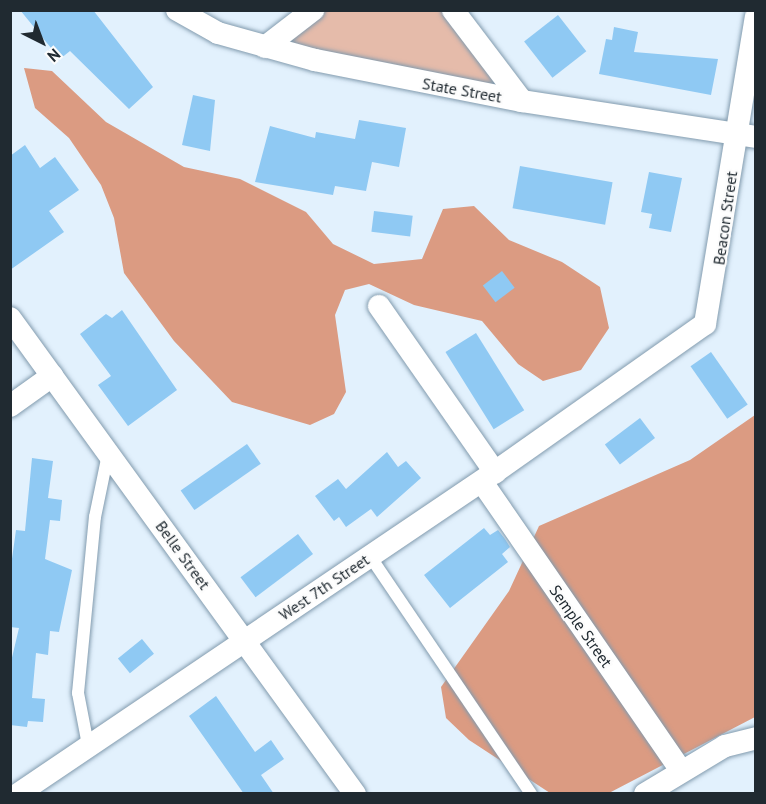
<!DOCTYPE html>
<html>
<head>
<meta charset="utf-8">
<style>
  body { margin:0 }
  #map { position:relative; width:766px; height:804px; overflow:hidden; background:#e2f1fd; font-family:"PT Sans",sans-serif }
  div>[style] { position:absolute }
  .green>* { inset:0; background:#e5bbaa }
  .forest>* { inset:0; background:#db9b82 }
  .building>* { inset:0; background:#8fc9f3; transform-origin:0 0 }
  .roads { filter:drop-shadow(0 0 2px #829bae) drop-shadow(0 0 2px #829bae) }
  .lane>* { height:12px; margin:-6px; padding:0 6px; transform-origin:6px; border-radius:6px; background:#fff }
  .street>* { height:22px; margin:-11px; padding:0 11px; transform-origin:11px; border-radius:11px; background:#fff }
  span { translate:-50% -50%; white-space:nowrap; text-align:center; line-height:1.15; -webkit-text-stroke:4.5px #fcfcfc; paint-order:stroke }
  .street-label { font-size:16px; color:#202a31 }
  .frame { position:absolute; inset:0; border:12px solid #202a31; pointer-events:none }
  .north { position:absolute; left:12px; top:12px; width:60px; height:60px; -webkit-text-stroke:4px #fcfcfc; paint-order:stroke; rotate:138deg; font-size:16px; font-weight:700; line-height:24px; text-align:center; color:#202a31 }
  .north::after { content:''; display:block; margin:auto; width:21px; height:27px; background:#202a31; clip-path:polygon(50% 0,100% 100%,50% 72%,0 100%) }
</style>
</head>
<body>
<div id="map">
  <div class="green">
    <i style="clip-path:polygon(322px 11px,447px 11px,511px 93px,278px 43px)"></i>
  </div>
  <div class="forest">
    <i style="clip-path:polygon(24px 68px,52px 71px,106px 122px,184px 167px,240px 179px,306px 212px,333px 244px,374px 264px,422px 259px,443px 209px,474px 206px,509px 240px,562px 262px,600px 287px,609px 328px,581px 370px,543px 381px,518px 364px,482px 321px,414px 305px,369px 284px,345px 290px,335px 315px,346px 392px,334px 414px,310px 425px,232px 402px,174px 341px,124px 273px,114px 218px,101px 185px,69px 138px,35px 108px)"></i>
    <i style="clip-path:polygon(755px 415px,755px 717px,609px 793px,550px 793px,469px 740px,446px 718px,441px 687px,509px 591px,539px 526px,690px 460px)"></i>
  </div>
  <div class="building">
    <i style="clip-path:polygon(20px 10px,93px 10px,153px 87px,129px 109px,70px 51px,60px 59px)"></i>
    <i style="left:558px;top:15px;width:46px;height:43px;rotate:52deg"></i>
    <i style="clip-path:polygon(614px 27px,638px 32px,634px 52px,718px 59px,711px 95px,599px 74px,606px 39px,612px 40px)"></i>
    <i style="clip-path:polygon(193px 95px,215px 100px,210px 151px,182px 145px)"></i>
    <i style="clip-path:polygon(359px 120px,406px 128px,399px 167px,372px 162px,366px 191px,335px 186px,333px 195px,255px 182px,270px 126px,315px 138px,316px 132px,355px 139px)"></i>
    <i style="clip-path:polygon(25px 145px,40px 168px,55px 157px,79px 190px,49px 211px,64px 232px,10px 270px,10px 156px)"></i>
    <i style="left:520px;top:166px;width:94px;height:43px;rotate:10deg"></i>
    <i style="clip-path:polygon(649px 172px,682px 178px,671px 232px,649px 228px,652px 214px,641px 212px)"></i>
    <i style="left:374px;top:211px;width:39px;height:21px;rotate:7deg"></i>
    <i style="left:502px;top:271px;width:21px;height:24px;rotate:53deg"></i>
    <i style="clip-path:polygon(122px 310px,177px 390px,128px 426px,98px 385px,111px 376px,80px 334px,106px 314px,112px 318px)"></i>
    <i style="left:476px;top:333px;width:91px;height:36px;rotate:58deg"></i>
    <i style="left:711px;top:352px;width:64px;height:25px;rotate:55deg"></i>
    <i style="left:640px;top:418px;width:25px;height:44px;rotate:53deg"></i>
    <i style="left:247px;top:444px;width:24px;height:81px;rotate:55deg"></i>
    <i style="clip-path:polygon(387px 452px,398px 467px,406px 461px,421px 478px,377px 517px,371px 509px,346px 527px,339px 517px,334px 521px,315px 496px,338px 479px,346px 489px)"></i>
    <i style="clip-path:polygon(32px 458px,53px 461px,48px 498px,62px 500px,60px 521px,50px 520px,45px 559px,72px 570px,59px 632px,50px 631px,48px 655px,36px 653px,32px 698px,45px 699px,43px 722px,28px 721px,27px 727px,10px 725px,10px 666px,19px 628px,10px 627px,10px 573px,16px 530px,25px 531px)"></i>
    <i style="clip-path:polygon(484px 528px,490px 535px,498px 530px,505px 539px,510px 547px,502px 554px,508px 562px,450px 608px,424px 575px)"></i>
    <i style="left:298px;top:534px;width:25px;height:72px;rotate:53deg"></i>
    <i style="left:142px;top:639px;width:19px;height:31px;rotate:51deg"></i>
    <i style="clip-path:polygon(216px 696px,255px 752px,271px 740px,284px 759px,261px 775px,274px 794px,244px 794px,189px 716px)"></i>
  </div>
  <div class="roads">
    <div class="lane">
      <i style="left:370px;top:556px;width:287px;rotate:55.9deg"></i>
      <i style="left:88px;top:745px;width:53px;rotate:-100.9deg"></i>
      <i style="left:78px;top:693px;width:177px;rotate:-84.5deg"></i>
      <i style="left:95px;top:517px;width:64px;rotate:-78.3deg"></i>
    </div>
    <div class="street">
      <i style="left:177px;top:10px;width:47px;rotate:29.3deg"></i>
      <i style="left:218px;top:33px;width:101px;rotate:15.6deg"></i>
      <i style="left:315px;top:60px;width:211px;rotate:11.2deg"></i>
      <i style="left:522px;top:101px;width:237px;rotate:8.7deg"></i>
      <i style="left:453px;top:10px;width:114px;rotate:52.8deg"></i>
      <i style="left:265px;top:47px;width:61px;rotate:-37.6deg"></i>
      <i style="left:379px;top:306px;width:203px;rotate:55.1deg"></i>
      <i style="left:10px;top:318px;width:588px;rotate:54.07deg"></i>
      <i style="left:10px;top:406px;width:52px;rotate:-35.5deg"></i>
      <i style="left:482px;top:482px;width:351px;rotate:55.4deg"></i>
      <i style="left:18px;top:794px;width:576px;rotate:-34.02deg"></i>
      <i style="left:495px;top:472px;width:257px;rotate:-35.2deg"></i>
      <i style="left:705px;top:324px;width:311px;rotate:-80.6deg"></i>
      <i style="left:645px;top:794px;width:93px;rotate:-31deg"></i>
      <i style="left:725px;top:746px;width:32px;rotate:-14deg"></i>
    </div>
  </div>
  <div class="street-label">
    <span style="left:462px;top:90px;rotate:10deg">State Street</span>
    <span style="left:725px;top:218px;rotate:-82deg">Beacon Street</span>
    <span style="left:183px;top:555px;rotate:54deg">Belle Street</span>
    <span style="left:324px;top:587px;rotate:-34deg">West 7th Street</span>
    <span style="left:581px;top:626px;rotate:55deg">Semple Street</span>
  </div>
  <div class="frame"></div>
  <div class="north">N</div>
</div>
</body>
</html>
